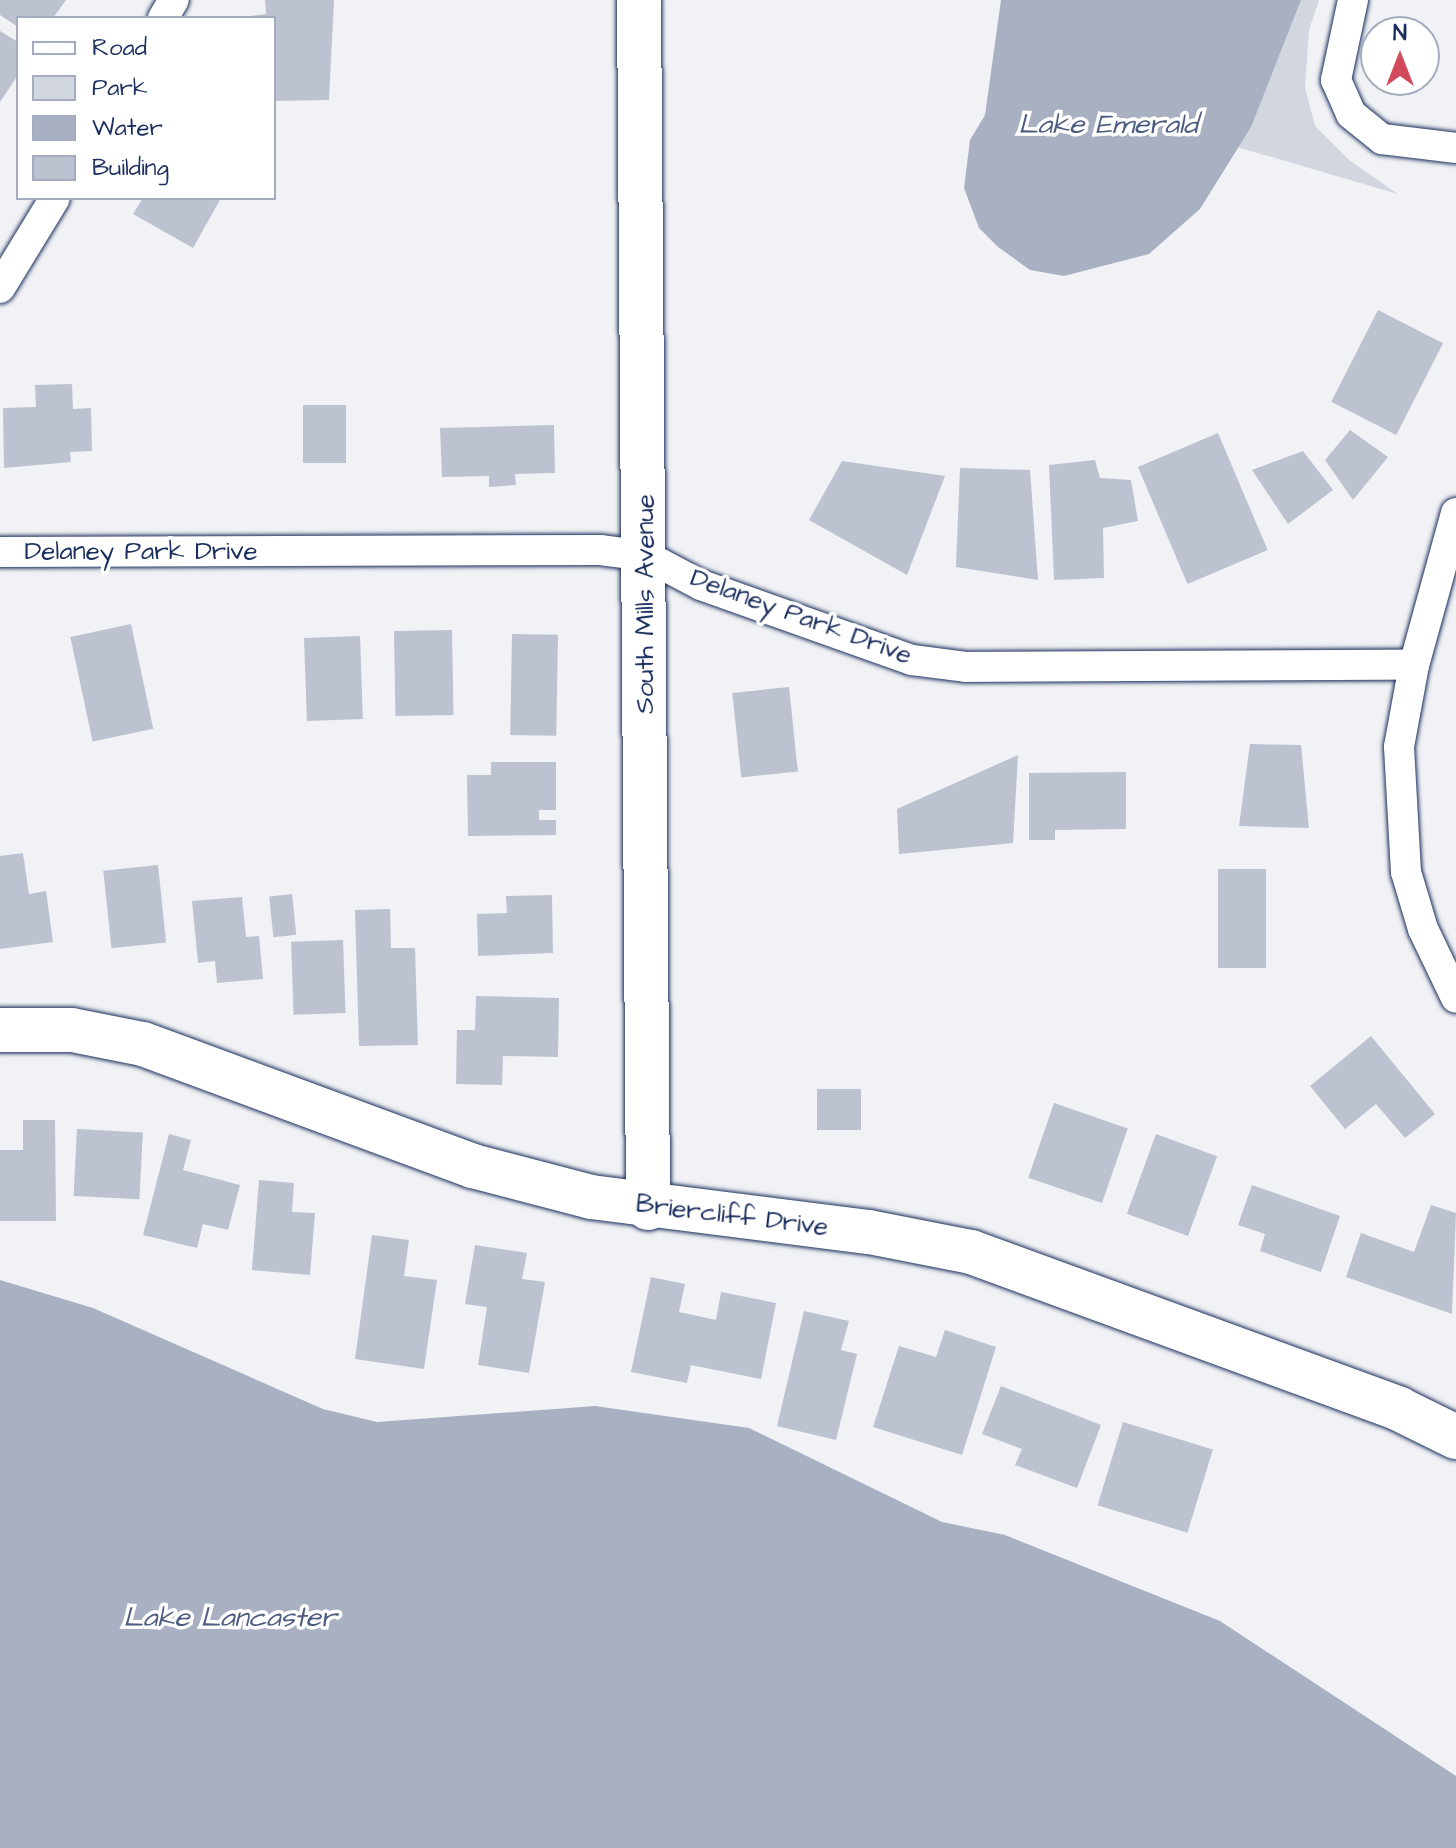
<!DOCTYPE html>
<html>
<head>
<meta charset="utf-8">
<style>
  body { margin:0 }
  #map { position:relative; width:1456px; height:1848px; overflow:hidden; background:#f1f2f5; font-family:"Architects Daughter",sans-serif }
  div>[style] { position:absolute }
  .green>* { inset:0; background:#d2d6df }
  .water>* { inset:0; background:#a8b0c2 }
  .building>* { inset:0; background:#bcc2d0; transform-origin:0 0 }
  .roads { filter:drop-shadow(0 0 2px #1b2f5e) drop-shadow(0 0 2px #1b2f5e) }
  .street>* { height:30px; margin:-15px; padding:0 15px; transform-origin:15px; border-radius:15px; background:#fff }
  .secondary>* { height:44px; margin:-22px; padding:0 22px; transform-origin:22px; border-radius:22px; background:#fff }
  span { translate:-50% -50%; white-space:nowrap; text-align:center; line-height:1.15; -webkit-text-stroke:7px #fff; paint-order:stroke }
  .street-label { font-size:26px; color:#1b2f5e }
  .water-label { font-size:28px; color:#4c5c81; font-style:italic }
  .legend { position:absolute; left:16px; top:16px; width:260px; height:184px; box-sizing:border-box; background:#fff; border:2px solid #a4acbf; margin:0; padding:10px 14px; list-style:none; font-size:24px; color:#1b2f5e }
  .legend li { display:flex; align-items:center; gap:16px; height:40px }
  .legend b { width:40px; border:2px solid #a4acbf }
  .north { position:absolute; left:1360px; top:16px; width:80px; height:80px; box-sizing:border-box; background:#fff; border:2px solid #a4acbf; border-radius:50%; rotate:0deg; font-size:22px; font-weight:700; line-height:32px; text-align:center; color:#1b2f5e }
  .north::after { content:''; display:block; margin:auto; width:28px; height:36px; background:#d1495b; clip-path:polygon(50% 0,100% 100%,50% 72%,0 100%) }
</style>
</head>
<body>
<div id="map">
  <div class="green">
    <i style="clip-path:polygon(1252px 0,1319px 0,1309px 30px,1305px 87px,1315px 126px,1349px 160px,1398px 194px,1196px 135px)"></i>
  </div>
  <div class="water">
    <i style="clip-path:polygon(1001px 0,1301px 0,1251px 127px,1200px 209px,1149px 254px,1064px 276px,1030px 270px,998px 247px,979px 228px,964px 188px,970px 140px,985px 115px)"></i>
    <i style="clip-path:polygon(0 1280px,93px 1308px,323px 1409px,377px 1422px,595px 1406px,749px 1428px,942px 1522px,1005px 1535px,1220px 1621px,1456px 1776px,1456px 1848px,0 1848px)"></i>
  </div>
  <div class="building">
    <i style="clip-path:polygon(0 0,66px 0,53px 18px,18px 18px,18px 27px,0 15px)"></i>
    <i style="clip-path:polygon(265px 0,334px 0,329px 100px,274px 101px,274px 18px,236px 18px,266px 14px)"></i>
    <i style="clip-path:polygon(0 31px,18px 42px,18px 75px,0 102px)"></i>
    <i style="clip-path:polygon(143px 198px,221px 198px,193px 248px,133px 214px)"></i>
    <i style="left:1378px;top:310px;width:73px;height:103px;rotate:27deg"></i>
    <i style="clip-path:polygon(72px 384px,73px 409px,91px 408px,92px 451px,70px 452px,71px 462px,4px 468px,3px 408px,36px 407px,35px 385px)"></i>
    <i style="left:303px;top:405px;width:43px;height:58px"></i>
    <i style="clip-path:polygon(554px 425px,555px 473px,515px 474px,516px 485px,489px 487px,489px 476px,442px 477px,440px 428px)"></i>
    <i style="clip-path:polygon(1350px 430px,1388px 457px,1353px 500px,1325px 460px)"></i>
    <i style="left:1218px;top:433px;width:127px;height:87px;rotate:67deg"></i>
    <i style="clip-path:polygon(1303px 451px,1333px 490px,1288px 524px,1252px 470px)"></i>
    <i style="clip-path:polygon(1095px 460px,1100px 478px,1131px 480px,1138px 521px,1103px 528px,1104px 578px,1054px 580px,1049px 465px)"></i>
    <i style="clip-path:polygon(842px 461px,945px 476px,907px 575px,809px 520px)"></i>
    <i style="clip-path:polygon(960px 468px,1030px 470px,1038px 580px,956px 567px)"></i>
    <i style="left:131px;top:624px;width:107px;height:62px;rotate:78deg"></i>
    <i style="left:452px;top:630px;width:85px;height:58px;rotate:89deg"></i>
    <i style="left:512px;top:634px;width:46px;height:101px;rotate:1deg"></i>
    <i style="left:360px;top:636px;width:83px;height:56px;rotate:88deg"></i>
    <i style="left:789px;top:687px;width:85px;height:57px;rotate:84deg"></i>
    <i style="clip-path:polygon(1250px 744px,1301px 745px,1309px 828px,1239px 826px)"></i>
    <i style="clip-path:polygon(1018px 755px,1013px 843px,899px 854px,897px 809px)"></i>
    <i style="clip-path:polygon(491px 762px,556px 762px,556px 810px,539px 810px,539px 820px,556px 820px,556px 835px,468px 836px,467px 775px,491px 775px)"></i>
    <i style="clip-path:polygon(1126px 772px,1126px 829px,1055px 830px,1055px 840px,1029px 840px,1029px 773px)"></i>
    <i style="clip-path:polygon(23px 853px,29px 894px,46px 891px,53px 942px,0 949px,0 856px)"></i>
    <i style="left:158px;top:865px;width:78px;height:55px;rotate:84deg"></i>
    <i style="left:1218px;top:869px;width:48px;height:99px"></i>
    <i style="left:292px;top:894px;width:41px;height:23px;rotate:84deg"></i>
    <i style="clip-path:polygon(552px 895px,553px 953px,478px 956px,477px 914px,507px 913px,506px 896px)"></i>
    <i style="clip-path:polygon(242px 897px,246px 937px,259px 936px,263px 979px,217px 983px,215px 961px,198px 963px,192px 901px)"></i>
    <i style="clip-path:polygon(390px 909px,391px 948px,415px 948px,418px 1045px,359px 1046px,355px 910px)"></i>
    <i style="left:343px;top:940px;width:73px;height:52px;rotate:88deg"></i>
    <i style="clip-path:polygon(476px 996px,559px 998px,558px 1057px,503px 1056px,502px 1085px,456px 1084px,457px 1030px,475px 1030px)"></i>
    <i style="clip-path:polygon(1371px 1036px,1435px 1114px,1405px 1138px,1376px 1104px,1345px 1129px,1310px 1086px)"></i>
    <i style="left:817px;top:1089px;width:44px;height:41px"></i>
    <i style="left:1054px;top:1103px;width:78px;height:79px;rotate:19deg"></i>
    <i style="clip-path:polygon(23px 1120px,55px 1120px,56px 1221px,0 1221px,0 1150px,23px 1150px)"></i>
    <i style="left:77px;top:1129px;width:66px;height:67px;rotate:3deg"></i>
    <i style="clip-path:polygon(169px 1134px,191px 1140px,183px 1170px,240px 1185px,228px 1230px,203px 1224px,197px 1248px,143px 1235px)"></i>
    <i style="left:1156px;top:1134px;width:65px;height:85px;rotate:20deg"></i>
    <i style="clip-path:polygon(259px 1180px,294px 1183px,292px 1212px,315px 1213px,310px 1275px,252px 1270px)"></i>
    <i style="clip-path:polygon(1252px 1185px,1340px 1216px,1321px 1272px,1260px 1251px,1265px 1234px,1238px 1225px)"></i>
    <i style="clip-path:polygon(1431px 1205px,1456px 1213px,1452px 1314px,1346px 1277px,1361px 1233px,1414px 1252px)"></i>
    <i style="clip-path:polygon(372px 1235px,409px 1240px,404px 1276px,437px 1280px,424px 1369px,355px 1359px)"></i>
    <i style="clip-path:polygon(475px 1245px,527px 1253px,522px 1279px,545px 1282px,529px 1373px,478px 1365px,487px 1307px,465px 1304px)"></i>
    <i style="clip-path:polygon(651px 1277px,685px 1284px,679px 1312px,716px 1320px,721px 1292px,776px 1303px,761px 1379px,691px 1365px,687px 1383px,631px 1372px)"></i>
    <i style="clip-path:polygon(804px 1311px,849px 1321px,841px 1350px,857px 1354px,836px 1440px,777px 1426px)"></i>
    <i style="clip-path:polygon(945px 1330px,996px 1347px,962px 1455px,873px 1427px,899px 1346px,936px 1357px)"></i>
    <i style="clip-path:polygon(1001px 1386px,1101px 1425px,1077px 1488px,1015px 1465px,1022px 1449px,982px 1434px)"></i>
    <i style="left:1123px;top:1422px;width:94px;height:87px;rotate:17deg"></i>
  </div>
  <div class="roads">
    <div class="street">
      <i style="left:1353px;top:0;width:82px;rotate:102deg"></i>
      <i style="left:1336px;top:80px;width:37px;rotate:66deg"></i>
      <i style="left:1351px;top:114px;width:40px;rotate:39deg"></i>
      <i style="left:1382px;top:139px;width:75px;rotate:6.9deg"></i>
      <i style="left:163px;top:18px;width:21px;rotate:-59deg"></i>
      <i style="left:0;top:288px;width:105px;rotate:-58.6deg"></i>
      <i style="left:1456px;top:513px;width:158px;rotate:105.4deg"></i>
      <i style="left:1414px;top:665px;width:83px;rotate:100.4deg"></i>
      <i style="left:1399px;top:747px;width:125px;rotate:86.8deg"></i>
      <i style="left:1406px;top:872px;width:59px;rotate:73.4deg"></i>
      <i style="left:1423px;top:929px;width:76px;rotate:64.4deg"></i>
      <i style="left:0;top:552px;width:600px;rotate:-0.19deg"></i>
      <i style="left:600px;top:550px;width:46px;rotate:7.4deg"></i>
      <i style="left:646px;top:556px;width:62px;rotate:27.8deg"></i>
      <i style="left:701px;top:585px;width:224px;rotate:19.6deg"></i>
      <i style="left:912px;top:660px;width:54px;rotate:7.4deg"></i>
      <i style="left:966px;top:667px;width:448px;rotate:-0.3deg"></i>
    </div>
    <div class="secondary">
      <i style="left:639px;top:0;width:1208px;rotate:89.57deg"></i>
      <i style="left:0;top:1030px;width:72px"></i>
      <i style="left:72px;top:1030px;width:72px;rotate:11.2deg"></i>
      <i style="left:143px;top:1044px;width:352px;rotate:20.3deg"></i>
      <i style="left:473px;top:1166px;width:122px;rotate:14.7deg"></i>
      <i style="left:591px;top:1197px;width:280px;rotate:7.2deg"></i>
      <i style="left:869px;top:1232px;width:104px;rotate:11.1deg"></i>
      <i style="left:971px;top:1252px;width:456px;rotate:20.1deg"></i>
      <i style="left:1399px;top:1409px;width:64px;rotate:26.2deg"></i>
    </div>
  </div>
  <div class="street-label">
    <span style="left:141px;top:552px">Delaney Park Drive</span>
    <span style="left:646px;top:604px;rotate:-90deg">South Mills Avenue</span>
    <span style="left:801px;top:617px;rotate:20deg">Delaney Park Drive</span>
    <span style="left:732px;top:1216px;rotate:7deg">Briercliff Drive</span>
  </div>
  <div class="water-label">
    <span style="left:1108px;top:125px">Lake Emerald</span>
    <span style="left:230px;top:1618px">Lake Lancaster</span>
  </div>
  <ul class="legend">
  <li><b style="height:10px;background:#fff"></b>Road</li>
  <li><b style="height:22px;background:#d2d6df"></b>Park</li>
  <li><b style="height:22px;background:#a8b0c2"></b>Water</li>
  <li><b style="height:22px;background:#bcc2d0"></b>Building</li>
  </ul>
  <div class="north">N</div>
</div>
</body>
</html>
